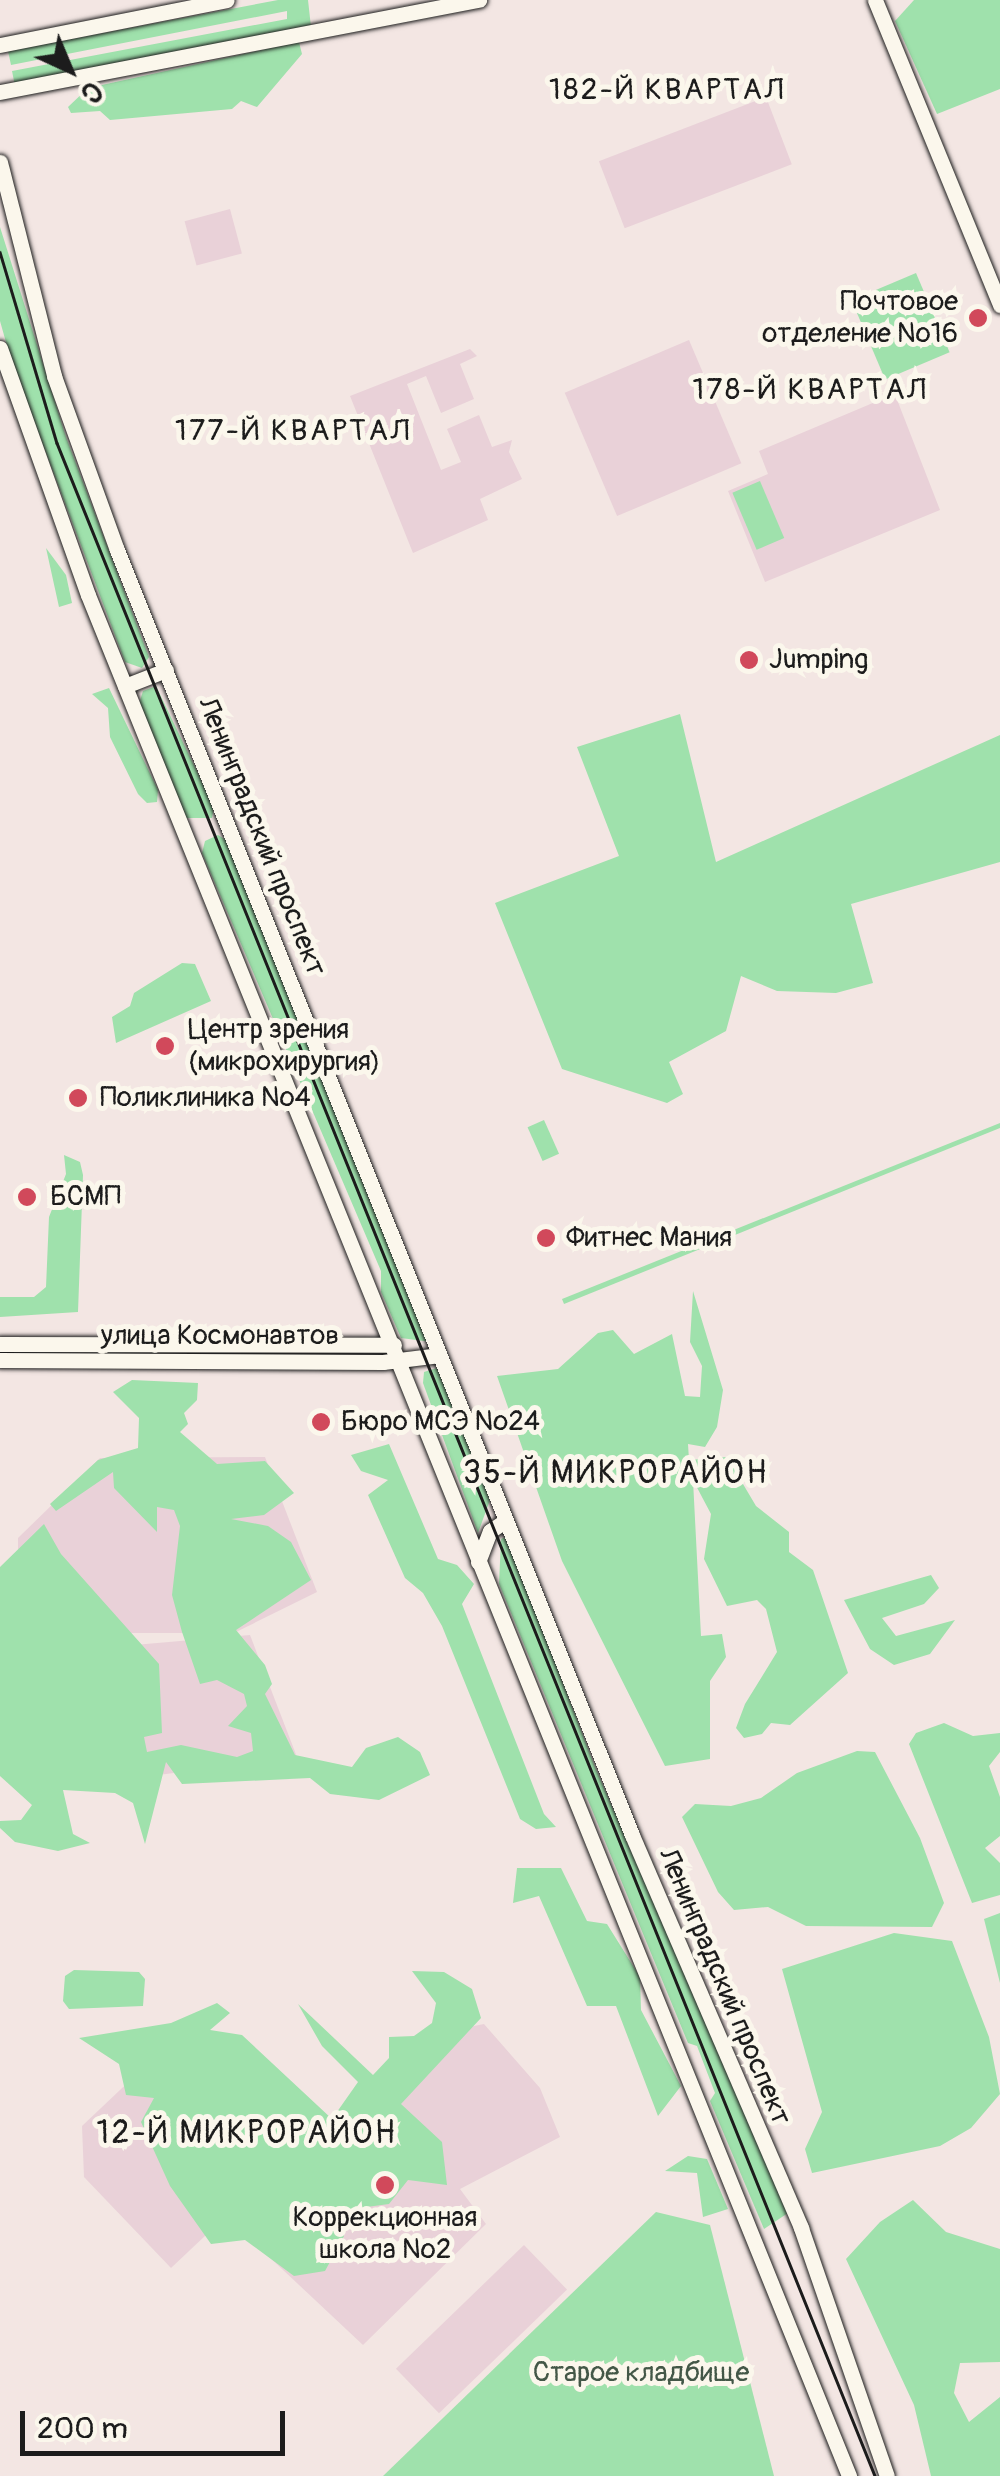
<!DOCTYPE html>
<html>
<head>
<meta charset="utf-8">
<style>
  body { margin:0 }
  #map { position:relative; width:1000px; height:2476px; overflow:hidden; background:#f3e6e3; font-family:Pangolin,sans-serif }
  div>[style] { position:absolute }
  .built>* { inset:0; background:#e9d1d8; transform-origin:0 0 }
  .green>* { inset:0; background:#9fe1ac; transform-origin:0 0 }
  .roads { filter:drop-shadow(0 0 2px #1c1c1c) drop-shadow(0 0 2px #1c1c1c) }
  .secondary>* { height:15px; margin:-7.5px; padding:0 7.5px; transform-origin:7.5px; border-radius:7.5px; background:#fbf7ec }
  .tram>* { height:2.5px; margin:-1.25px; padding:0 1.25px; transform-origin:1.25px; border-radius:1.25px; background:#1c1c1c }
  .dots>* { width:28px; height:28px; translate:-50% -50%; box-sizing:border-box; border:5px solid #fbf7ec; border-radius:50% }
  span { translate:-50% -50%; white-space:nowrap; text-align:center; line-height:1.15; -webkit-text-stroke:10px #fbf7ec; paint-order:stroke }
  .poi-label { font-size:28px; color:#1c1c1c }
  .right { translate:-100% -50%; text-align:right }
  .left { translate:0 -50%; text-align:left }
  .street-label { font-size:28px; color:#1c1c1c }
  .park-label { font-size:28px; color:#435747 }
  .neighbourhood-label { font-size:30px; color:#1c1c1c; letter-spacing:2.5px }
  .quarter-label { font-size:32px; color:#1c1c1c; letter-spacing:2.5px }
  .north { position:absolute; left:20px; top:20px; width:100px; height:100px; -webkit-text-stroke:8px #fbf7ec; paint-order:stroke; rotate:136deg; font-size:28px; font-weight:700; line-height:40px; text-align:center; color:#1c1c1c }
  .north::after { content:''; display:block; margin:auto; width:35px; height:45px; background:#1c1c1c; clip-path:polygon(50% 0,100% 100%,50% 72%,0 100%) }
  .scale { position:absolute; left:20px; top:2411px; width:265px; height:45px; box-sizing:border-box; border:5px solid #1c1c1c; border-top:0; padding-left:12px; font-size:30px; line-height:35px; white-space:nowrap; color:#1c1c1c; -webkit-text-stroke:8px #fbf7ec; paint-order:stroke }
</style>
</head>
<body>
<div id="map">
  <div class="built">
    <i style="left:766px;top:97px;width:72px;height:179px;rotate:69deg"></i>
    <i style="left:230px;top:209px;width:46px;height:47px;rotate:75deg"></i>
    <i style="left:689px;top:340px;width:134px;height:135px;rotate:67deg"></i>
    <i style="clip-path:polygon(470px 349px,477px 356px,460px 364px,474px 399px,441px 413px,426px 376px,407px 384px,441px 470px,461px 462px,447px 429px,479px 415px,492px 447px,512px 440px,509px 452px,522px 479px,480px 499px,488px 520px,413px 553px,350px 396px)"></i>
    <i style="clip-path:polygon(887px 397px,896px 397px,940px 510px,765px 582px,728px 491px,768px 474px,759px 451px)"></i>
    <i style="clip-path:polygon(265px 1457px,317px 1592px,234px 1633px,109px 1633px,18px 1549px,18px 1538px,100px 1458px)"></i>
    <i style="clip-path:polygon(250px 1635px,297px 1757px,143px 1777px,134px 1645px)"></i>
    <i style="clip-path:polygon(484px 2024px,540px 2088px,560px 2137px,460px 2189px,486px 2224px,363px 2345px,250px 2239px,464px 2028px)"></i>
    <i style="clip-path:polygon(164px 2065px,206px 2235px,171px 2268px,84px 2177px,82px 2126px,139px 2072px)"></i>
    <i style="left:524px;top:2245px;width:62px;height:178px;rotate:46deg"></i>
  </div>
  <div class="green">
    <i style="clip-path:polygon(278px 0,308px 0,311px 27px,15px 86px,12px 71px,287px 19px,287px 11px,11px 65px,8px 51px)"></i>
    <i style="clip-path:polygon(914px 0,1000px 0,1000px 89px,937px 114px,895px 21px)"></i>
    <i style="clip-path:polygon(299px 42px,302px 54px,257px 107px,241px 101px,232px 109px,110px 120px,100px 111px,71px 113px,68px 107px,88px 88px)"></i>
    <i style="clip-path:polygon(0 227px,66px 437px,149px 657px,142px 668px,125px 662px,11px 360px,0 321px)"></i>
    <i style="left:916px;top:273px;width:86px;height:70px;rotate:67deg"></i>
    <i style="left:760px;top:481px;width:62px;height:30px;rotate:67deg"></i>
    <i style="clip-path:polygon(46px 548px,66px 575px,72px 603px,59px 607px)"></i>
    <i style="clip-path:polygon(156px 686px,214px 807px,212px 818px,186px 818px,139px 704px,143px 691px)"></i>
    <i style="clip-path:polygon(109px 688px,158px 790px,157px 802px,147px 803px,138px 794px,110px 737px,108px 708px,92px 694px)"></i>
    <i style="clip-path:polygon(680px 714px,716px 862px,1000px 735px,1000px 862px,851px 904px,873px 983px,836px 993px,777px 991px,741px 976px,726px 1031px,669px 1062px,683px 1094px,667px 1103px,562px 1069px,495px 903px,619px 856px,577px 747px)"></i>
    <i style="clip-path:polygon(218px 835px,226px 840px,431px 1342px,401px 1338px,381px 1292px,381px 1271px,202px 853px,205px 841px)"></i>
    <i style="clip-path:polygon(182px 963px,195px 964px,211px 1001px,116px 1043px,112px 1017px,130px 1006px,134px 993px)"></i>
    <i style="left:544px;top:1120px;width:37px;height:18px;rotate:66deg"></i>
    <i style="clip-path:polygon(1000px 1123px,1000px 1128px,564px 1304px,562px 1299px)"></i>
    <i style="clip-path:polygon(64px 1155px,80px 1162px,83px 1175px,78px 1312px,0 1317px,0 1297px,34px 1297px,46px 1287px,49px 1217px,66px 1174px)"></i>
    <i style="clip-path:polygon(693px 1291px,723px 1390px,717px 1427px,705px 1447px,688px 1444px,689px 1460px,727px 1457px,756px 1506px,789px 1532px,789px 1552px,813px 1570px,848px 1673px,790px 1725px,771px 1723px,762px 1734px,744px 1738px,736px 1728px,745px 1704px,777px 1652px,766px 1609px,757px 1600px,727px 1606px,704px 1559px,711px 1514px,693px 1480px,701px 1636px,722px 1634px,726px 1657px,710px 1681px,710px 1759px,665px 1766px,562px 1561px,497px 1376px,558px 1369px,598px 1333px,613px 1330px,634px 1354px,672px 1334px,685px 1396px,700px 1397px,702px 1366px,690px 1342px)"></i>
    <i style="clip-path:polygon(440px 1367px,490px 1500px,478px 1533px,423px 1383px,424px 1372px)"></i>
    <i style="clip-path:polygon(132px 1380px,198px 1383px,197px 1400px,184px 1413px,188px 1424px,180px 1432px,217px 1464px,265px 1461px,294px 1493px,264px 1515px,231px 1519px,268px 1526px,291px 1542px,311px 1580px,236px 1630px,265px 1665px,272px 1684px,265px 1694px,295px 1755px,352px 1767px,366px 1748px,398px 1737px,420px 1752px,430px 1775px,379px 1800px,330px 1794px,310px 1778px,182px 1784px,166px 1762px,145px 1844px,133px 1803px,115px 1793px,63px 1790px,73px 1834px,90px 1843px,58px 1851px,15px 1842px,0 1828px,0 1821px,21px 1820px,32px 1805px,0 1776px,0 1567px,44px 1524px,61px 1554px,159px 1664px,162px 1733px,144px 1737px,147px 1752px,181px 1745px,237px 1757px,253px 1751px,251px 1733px,228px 1726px,247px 1706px,244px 1694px,217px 1680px,200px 1684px,182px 1632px,172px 1595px,180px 1526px,174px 1510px,157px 1507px,157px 1532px,114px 1488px,113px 1472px,56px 1511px,50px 1504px,98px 1460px,138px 1448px,139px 1418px,113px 1392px)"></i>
    <i style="clip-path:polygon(389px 1444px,438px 1559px,457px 1565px,474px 1584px,462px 1604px,544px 1814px,556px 1827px,536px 1829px,520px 1819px,442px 1626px,423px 1593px,405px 1578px,368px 1495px,388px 1480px,361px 1471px,351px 1455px)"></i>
    <i style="clip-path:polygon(507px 1536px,595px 1767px,788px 2213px,764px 2229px,710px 2101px,715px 2093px,697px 2046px,688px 2043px,499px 1584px,501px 1539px)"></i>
    <i style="clip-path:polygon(931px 1575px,939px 1588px,924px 1604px,882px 1618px,896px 1636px,955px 1620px,930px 1654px,894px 1665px,870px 1649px,844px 1600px)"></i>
    <i style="clip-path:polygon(944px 1723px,973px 1736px,1000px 1733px,1000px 1752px,989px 1766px,1000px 1797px,1000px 1836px,985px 1848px,1000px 1863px,1000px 1895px,972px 1903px,909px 1744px,916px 1733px)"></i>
    <i style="clip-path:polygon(857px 1751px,875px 1752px,920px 1838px,944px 1903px,932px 1927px,806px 1926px,768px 1907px,734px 1910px,718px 1892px,682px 1817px,695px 1804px,731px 1806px,761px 1798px,797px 1773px)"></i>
    <i style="clip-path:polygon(517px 1868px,561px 1868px,587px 1921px,607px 1924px,640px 1977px,641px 2010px,681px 2086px,658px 2116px,616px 2006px,587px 2006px,539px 1896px,513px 1903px)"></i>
    <i style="clip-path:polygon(1000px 1913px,1000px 1983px,984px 1919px)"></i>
    <i style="clip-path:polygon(894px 1933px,952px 1941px,989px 2037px,1000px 2094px,971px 2128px,940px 2146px,812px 2173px,805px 2149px,822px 2112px,782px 1969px)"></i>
    <i style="clip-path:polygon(74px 1970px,139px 1972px,145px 1979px,143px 2006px,69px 2009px,63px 2001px,65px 1976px)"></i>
    <i style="clip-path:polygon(412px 1971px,444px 1972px,472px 1989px,481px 2018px,401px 2104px,442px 2142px,447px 2185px,408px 2180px,389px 2204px,344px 2210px,344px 2236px,325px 2271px,294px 2276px,245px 2240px,211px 2244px,170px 2186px,141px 2122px,154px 2098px,126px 2095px,119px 2064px,79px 2038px,171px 2023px,217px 2003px,230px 2013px,210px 2030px,242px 2035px,332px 2119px,358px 2082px,322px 2046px,298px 2004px,373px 2075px,389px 2058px,389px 2037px,414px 2036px,432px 2023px,436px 2003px)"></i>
    <i style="clip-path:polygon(688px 2156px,707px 2159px,728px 2209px,703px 2217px,697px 2173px,665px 2171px)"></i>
    <i style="clip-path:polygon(913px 2200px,946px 2232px,1000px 2249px,1000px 2362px,960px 2363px,954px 2393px,969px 2422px,1000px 2397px,1000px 2476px,931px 2476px,914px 2405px,846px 2259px,880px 2222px)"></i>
    <i style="clip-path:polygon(656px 2212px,710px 2225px,774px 2476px,383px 2476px)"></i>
  </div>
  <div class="roads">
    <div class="secondary">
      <i style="left:875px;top:0;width:330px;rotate:67.7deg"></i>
      <i style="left:0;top:45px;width:231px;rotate:-11.2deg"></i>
      <i style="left:0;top:92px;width:488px;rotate:-10.9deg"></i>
      <i style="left:0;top:162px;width:221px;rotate:75.8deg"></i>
      <i style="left:54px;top:376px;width:185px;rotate:70.1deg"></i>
      <i style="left:117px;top:550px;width:1384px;rotate:68.16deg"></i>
      <i style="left:632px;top:1835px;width:428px;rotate:66.7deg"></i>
      <i style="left:801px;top:2228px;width:262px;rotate:70.9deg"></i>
      <i style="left:0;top:348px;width:262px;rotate:70.4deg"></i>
      <i style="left:88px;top:595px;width:2029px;rotate:67.97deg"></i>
      <i style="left:125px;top:686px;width:44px;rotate:-21.3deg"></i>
      <i style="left:0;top:1344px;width:394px;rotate:0.1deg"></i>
      <i style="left:0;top:1360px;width:383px;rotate:0.3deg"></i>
      <i style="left:383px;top:1362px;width:57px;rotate:-7deg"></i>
      <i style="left:478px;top:1562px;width:33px;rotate:-69deg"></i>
      <i style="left:490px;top:1531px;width:18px;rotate:-34deg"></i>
    </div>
  </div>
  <div class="tram">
    <i style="left:0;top:252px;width:199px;rotate:73.4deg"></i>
    <i style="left:57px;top:443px;width:2191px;rotate:68.08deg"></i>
  </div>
  <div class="dots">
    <i style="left:978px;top:318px;background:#d1495b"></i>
    <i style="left:749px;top:660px;background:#d1495b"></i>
    <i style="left:165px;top:1046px;background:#d1495b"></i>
    <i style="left:78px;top:1098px;background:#d1495b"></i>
    <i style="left:27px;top:1197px;background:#d1495b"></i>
    <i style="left:546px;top:1238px;background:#d1495b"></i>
    <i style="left:321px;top:1422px;background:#d1495b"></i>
    <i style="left:385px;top:2185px;background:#d1495b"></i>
  </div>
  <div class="poi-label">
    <span class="right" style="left:958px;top:318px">Почтовое<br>отделение №16</span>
    <span class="left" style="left:769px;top:660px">Jumping</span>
    <span class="left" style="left:188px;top:1046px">Центр зрения<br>(микрохирургия)</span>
    <span class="left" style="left:100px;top:1098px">Поликлиника №4</span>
    <span class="left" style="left:50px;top:1197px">БСМП</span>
    <span class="left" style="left:566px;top:1238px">Фитнес Мания</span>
    <span class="left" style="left:341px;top:1422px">Бюро МСЭ №24</span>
    <span style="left:385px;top:2234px">Коррекционная<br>школа №2</span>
  </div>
  <div class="street-label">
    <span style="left:261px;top:837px;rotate:68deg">Ленинградский проспект</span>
    <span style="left:220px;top:1336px">улица Космонавтов</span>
    <span style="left:724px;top:1987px;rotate:67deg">Ленинградский проспект</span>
  </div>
  <div class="park-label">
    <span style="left:641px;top:2373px">Старое кладбище</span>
  </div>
  <div class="neighbourhood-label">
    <span style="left:667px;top:90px">182-Й КВАРТАЛ</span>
    <span style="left:810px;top:390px">178-Й КВАРТАЛ</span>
    <span style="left:293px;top:431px">177-Й КВАРТАЛ</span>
  </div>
  <div class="quarter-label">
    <span style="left:616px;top:1473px">35-Й МИКРОРАЙОН</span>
    <span style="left:247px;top:2133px">12-Й МИКРОРАЙОН</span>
  </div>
  <div class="north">С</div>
  <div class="scale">200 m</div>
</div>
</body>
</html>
